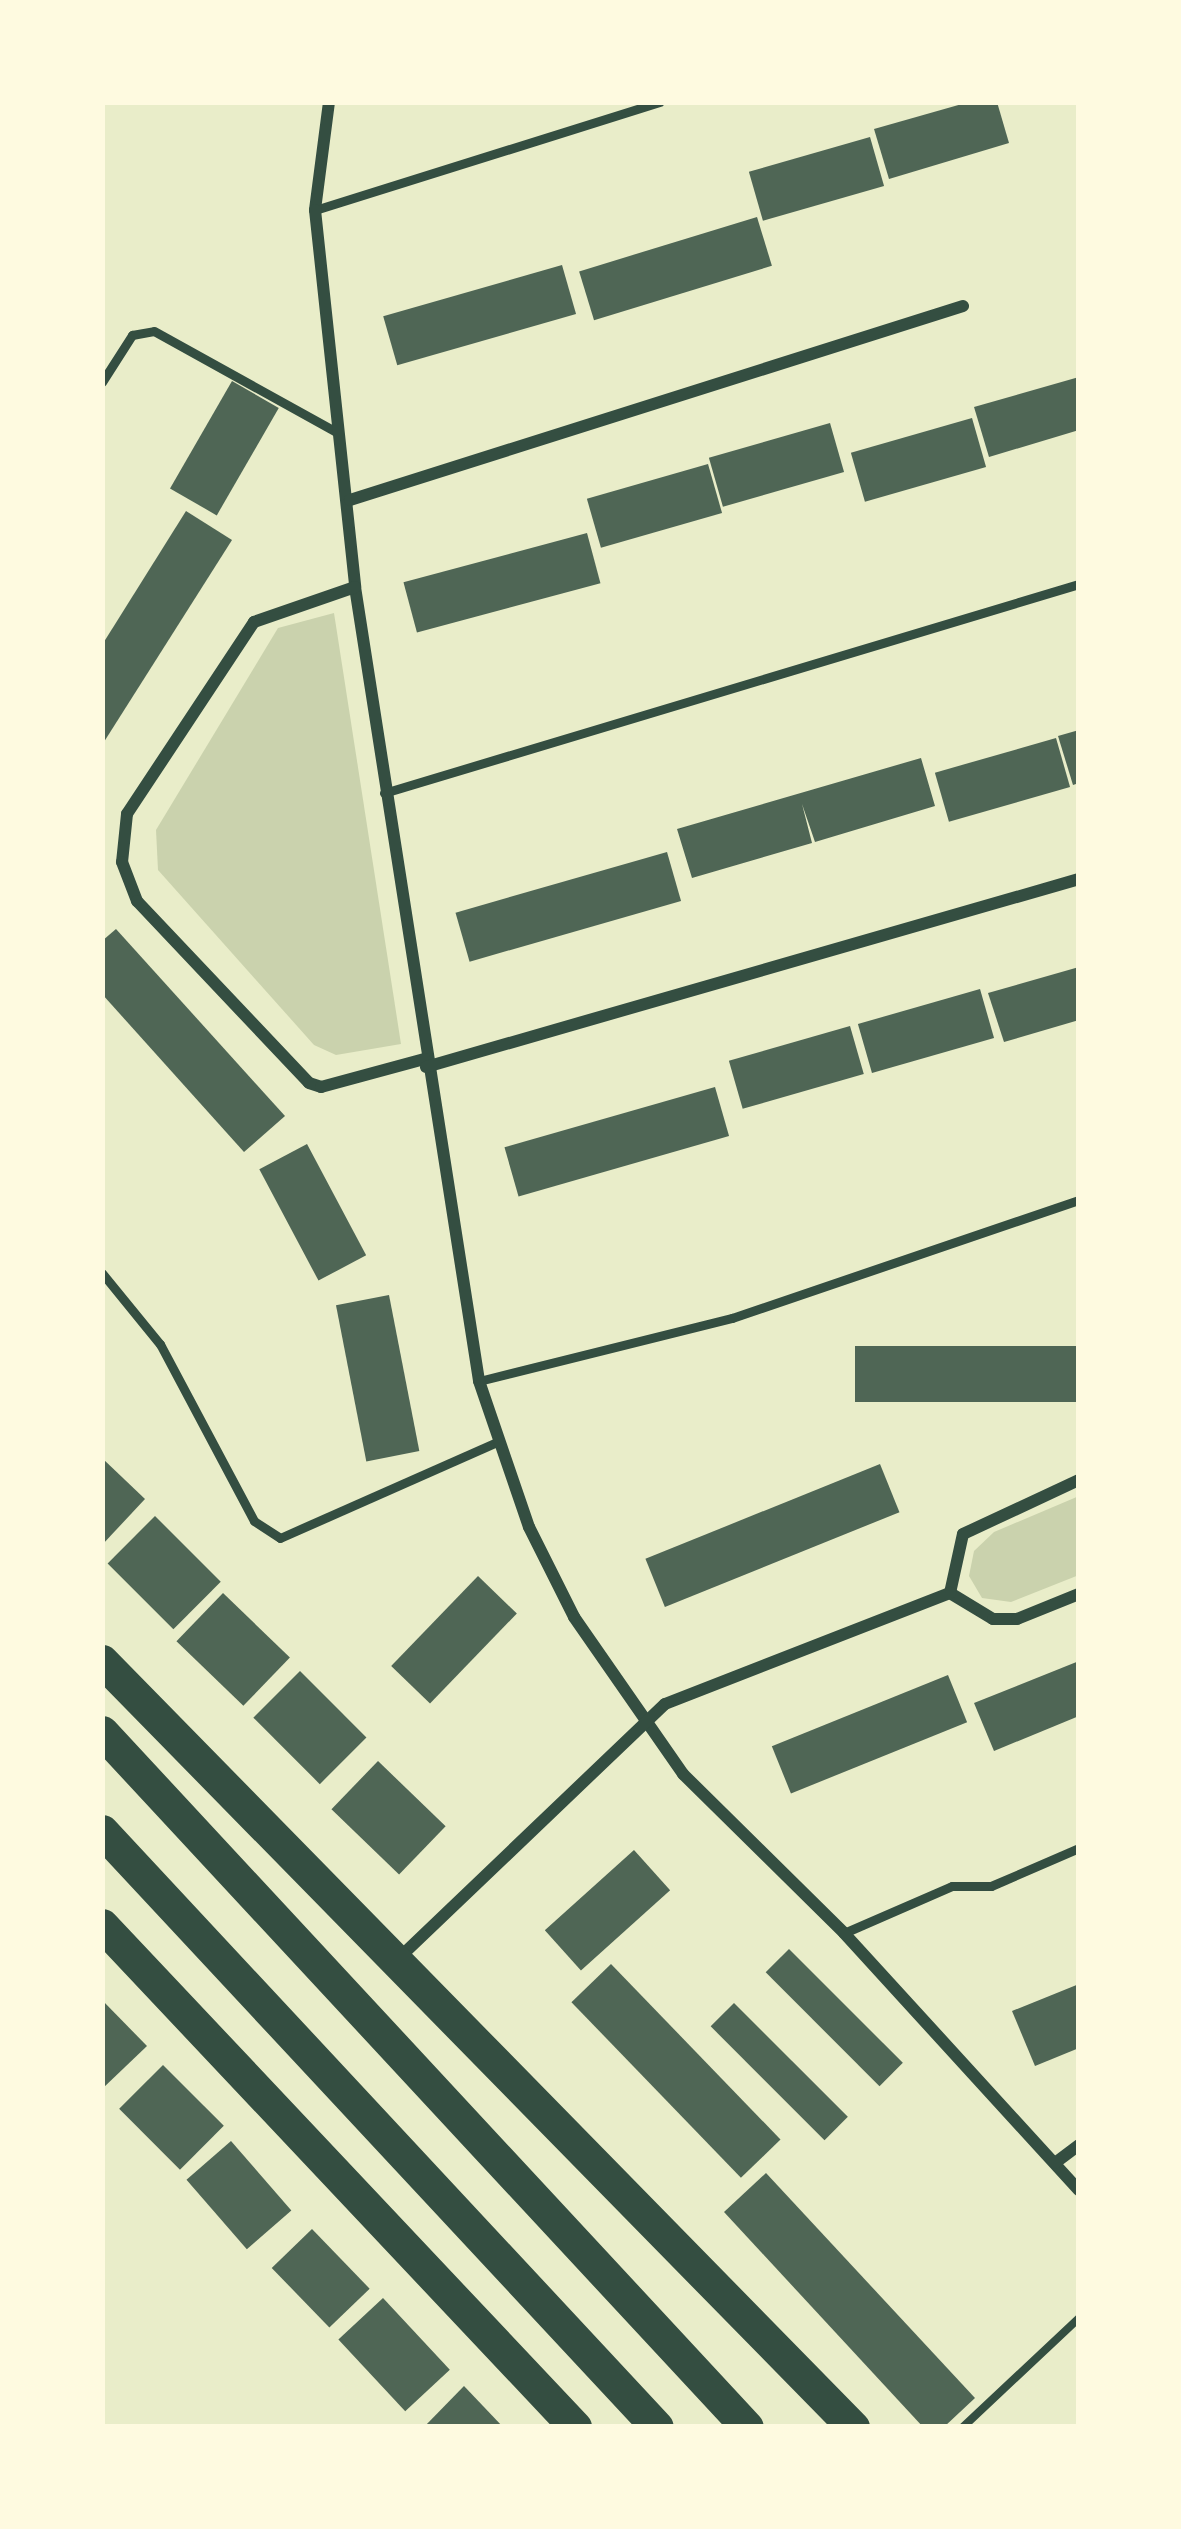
<!DOCTYPE html>
<html>
<head>
<meta charset="utf-8">
<style>
  body { margin:0 }
  #map { position:relative; width:1181px; height:2529px; overflow:hidden; background:#e9edc9; font-family:"Open Sans",sans-serif }
  div>[style] { position:absolute }
  .green>* { inset:0; background:#cad2ad }
  .building>* { inset:0; background:#4f6655; transform-origin:0 0 }
  .path>* { height:8px; margin:-4px; padding:0 4px; transform-origin:4px; border-radius:4px; background:#344e41 }
  .service>* { height:9px; margin:-4.5px; padding:0 4.5px; transform-origin:4.5px; border-radius:4.5px; background:#344e41 }
  .minor>* { height:12px; margin:-6px; padding:0 6px; transform-origin:6px; border-radius:6px; background:#344e41 }
  .trunk>* { height:33px; margin:-16.5px; padding:0 16.5px; transform-origin:16.5px; border-radius:16.5px; background:#344e41 }
  span { translate:-50% -50%; white-space:nowrap; text-align:center; line-height:1.15; -webkit-text-stroke:12px #fefae0; paint-order:stroke }
  .frame { position:absolute; inset:0; border:105px solid #fefae0; pointer-events:none }
</style>
</head>
<body>
<div id="map">
  <div class="green">
    <i style="clip-path:polygon(334px 613px,401px 1044px,336px 1055px,314px 1045px,158px 870px,156px 830px,278px 628px)"></i>
    <i style="clip-path:polygon(1079px 1496px,1079px 1575px,1011px 1602px,982px 1598px,969px 1576px,974px 1551px,994px 1532px)"></i>
  </div>
  <div class="building">
    <i style="clip-path:polygon(969px 102px,997px 102px,1009px 143px,889px 179px,874px 129px)"></i>
    <i style="left:870px;top:137px;width:51px;height:126px;rotate:74deg"></i>
    <i style="left:757px;top:217px;width:51px;height:186px;rotate:73deg"></i>
    <i style="left:562px;top:265px;width:51px;height:186px;rotate:74deg"></i>
    <i style="clip-path:polygon(1079px 377px,1079px 430px,989px 457px,974px 407px)"></i>
    <i style="left:232px;top:381px;width:54px;height:124px;rotate:30deg"></i>
    <i style="left:972px;top:418px;width:51px;height:126px;rotate:74deg"></i>
    <i style="left:830px;top:423px;width:51px;height:126px;rotate:74deg"></i>
    <i style="left:708px;top:464px;width:51px;height:126px;rotate:74deg"></i>
    <i style="clip-path:polygon(186px 511px,232px 540px,102px 745px,102px 645px)"></i>
    <i style="left:587px;top:533px;width:52px;height:190px;rotate:75deg"></i>
    <i style="clip-path:polygon(1079px 730px,1079px 783px,1073px 785px,1058px 736px)"></i>
    <i style="left:1056px;top:738px;width:51px;height:126px;rotate:74deg"></i>
    <i style="clip-path:polygon(921px 758px,935px 806px,815px 842px,802px 804px,812px 843px,692px 878px,677px 829px)"></i>
    <i style="left:667px;top:852px;width:51px;height:220px;rotate:74deg"></i>
    <i style="clip-path:polygon(116px 929px,285px 1116px,244px 1152px,102px 994px,102px 941px)"></i>
    <i style="clip-path:polygon(1079px 967px,1079px 1020px,1004px 1042px,988px 993px)"></i>
    <i style="left:980px;top:989px;width:51px;height:127px;rotate:74deg"></i>
    <i style="left:850px;top:1026px;width:50px;height:126px;rotate:74deg"></i>
    <i style="left:715px;top:1087px;width:51px;height:219px;rotate:74deg"></i>
    <i style="left:307px;top:1144px;width:126px;height:54px;rotate:62deg"></i>
    <i style="left:389px;top:1295px;width:159px;height:54px;rotate:79deg"></i>
    <i style="left:1079px;top:1346px;width:56px;height:224px;rotate:90deg"></i>
    <i style="clip-path:polygon(102px 1458px,145px 1499px,102px 1545px)"></i>
    <i style="left:880px;top:1464px;width:52px;height:253px;rotate:68deg"></i>
    <i style="left:155px;top:1516px;width:93px;height:67px;rotate:45deg"></i>
    <i style="left:478px;top:1576px;width:54px;height:125px;rotate:44deg"></i>
    <i style="left:223px;top:1593px;width:93px;height:67px;rotate:44deg"></i>
    <i style="clip-path:polygon(1079px 1661px,1079px 1716px,994px 1751px,974px 1703px)"></i>
    <i style="left:300px;top:1671px;width:94px;height:66px;rotate:45deg"></i>
    <i style="left:948px;top:1675px;width:51px;height:190px;rotate:68deg"></i>
    <i style="left:378px;top:1761px;width:94px;height:67px;rotate:44deg"></i>
    <i style="left:634px;top:1850px;width:54px;height:120px;rotate:48deg"></i>
    <i style="left:789px;top:1949px;width:161px;height:33px;rotate:45deg"></i>
    <i style="left:611px;top:1964px;width:244px;height:55px;rotate:46deg"></i>
    <i style="clip-path:polygon(1079px 1984px,1079px 2048px,1035px 2066px,1012px 2011px)"></i>
    <i style="clip-path:polygon(102px 2000px,147px 2046px,102px 2089px)"></i>
    <i style="left:734px;top:2003px;width:161px;height:33px;rotate:45deg"></i>
    <i style="left:163px;top:2065px;width:86px;height:62px;rotate:45deg"></i>
    <i style="left:231px;top:2141px;width:92px;height:59px;rotate:49deg"></i>
    <i style="clip-path:polygon(766px 2173px,975px 2398px,944px 2427px,923px 2427px,724px 2212px)"></i>
    <i style="left:312px;top:2229px;width:83px;height:56px;rotate:46deg"></i>
    <i style="left:383px;top:2298px;width:98px;height:61px;rotate:47deg"></i>
    <i style="clip-path:polygon(464px 2386px,503px 2427px,424px 2427px)"></i>
  </div>
  <div class="path">
    <i style="left:963px;top:2427px;width:159px;rotate:-43.2deg"></i>
  </div>
  <div class="service">
    <i style="left:315px;top:210px;width:361px;rotate:-17.4deg"></i>
    <i style="left:102px;top:382px;width:56px;rotate:-57.4deg"></i>
    <i style="left:132px;top:335px;width:22px;rotate:-10deg"></i>
    <i style="left:154px;top:331px;width:210px;rotate:29deg"></i>
    <i style="left:384px;top:793px;width:726px;rotate:-16.74deg"></i>
    <i style="left:102px;top:1273px;width:92px;rotate:50.8deg"></i>
    <i style="left:160px;top:1344px;width:200px;rotate:62deg"></i>
    <i style="left:254px;top:1521px;width:31px;rotate:33deg"></i>
    <i style="left:280px;top:1538px;width:240px;rotate:-23.9deg"></i>
    <i style="left:479px;top:1381px;width:261px;rotate:-14deg"></i>
    <i style="left:732px;top:1318px;width:367px;rotate:-18.8deg"></i>
    <i style="left:844px;top:1933px;width:118px;rotate:-23.5deg"></i>
    <i style="left:952px;top:1886px;width:39px"></i>
    <i style="left:991px;top:1886px;width:96px;rotate:-23.4deg"></i>
  </div>
  <div class="minor">
    <i style="left:329px;top:102px;width:109px;rotate:97.4deg"></i>
    <i style="left:315px;top:210px;width:379px;rotate:83.9deg"></i>
    <i style="left:355px;top:587px;width:804px;rotate:81.12deg"></i>
    <i style="left:479px;top:1381px;width:154px;rotate:71.1deg"></i>
    <i style="left:529px;top:1527px;width:101px;rotate:63.4deg"></i>
    <i style="left:574px;top:1617px;width:191px;rotate:55.2deg"></i>
    <i style="left:683px;top:1774px;width:226px;rotate:44.6deg"></i>
    <i style="left:844px;top:1933px;width:348px;rotate:47.6deg"></i>
    <i style="left:350px;top:500px;width:643px;rotate:-17.56deg"></i>
    <i style="left:355px;top:587px;width:107px;rotate:160.9deg"></i>
    <i style="left:254px;top:622px;width:230px;rotate:123.5deg"></i>
    <i style="left:127px;top:814px;width:48px;rotate:95.9deg"></i>
    <i style="left:122px;top:862px;width:42px;rotate:69deg"></i>
    <i style="left:137px;top:901px;width:250px;rotate:46.6deg"></i>
    <i style="left:309px;top:1083px;width:13px;rotate:18deg"></i>
    <i style="left:321px;top:1087px;width:107px;rotate:-15.2deg"></i>
    <i style="left:426px;top:1067px;width:680px;rotate:-16.06deg"></i>
    <i style="left:950px;top:1593px;width:60px;rotate:-77.6deg"></i>
    <i style="left:963px;top:1534px;width:128px;rotate:-25deg"></i>
    <i style="left:950px;top:1593px;width:50px;rotate:31.2deg"></i>
    <i style="left:993px;top:1619px;width:24px"></i>
    <i style="left:1017px;top:1619px;width:67px;rotate:-22deg"></i>
    <i style="left:398px;top:1959px;width:369px;rotate:-43.7deg"></i>
    <i style="left:665px;top:1704px;width:306px;rotate:-21.3deg"></i>
    <i style="left:1055px;top:2163px;width:30px;rotate:-37deg"></i>
  </div>
  <div class="trunk">
    <i style="left:102px;top:1661px;width:1073px;rotate:45.57deg"></i>
    <i style="left:102px;top:1732px;width:948px;rotate:47.14deg"></i>
    <i style="left:102px;top:1831px;width:814px;rotate:47.04deg"></i>
    <i style="left:102px;top:1925px;width:690px;rotate:46.7deg"></i>
  </div>
  <div class="frame"></div>
</div>
</body>
</html>
